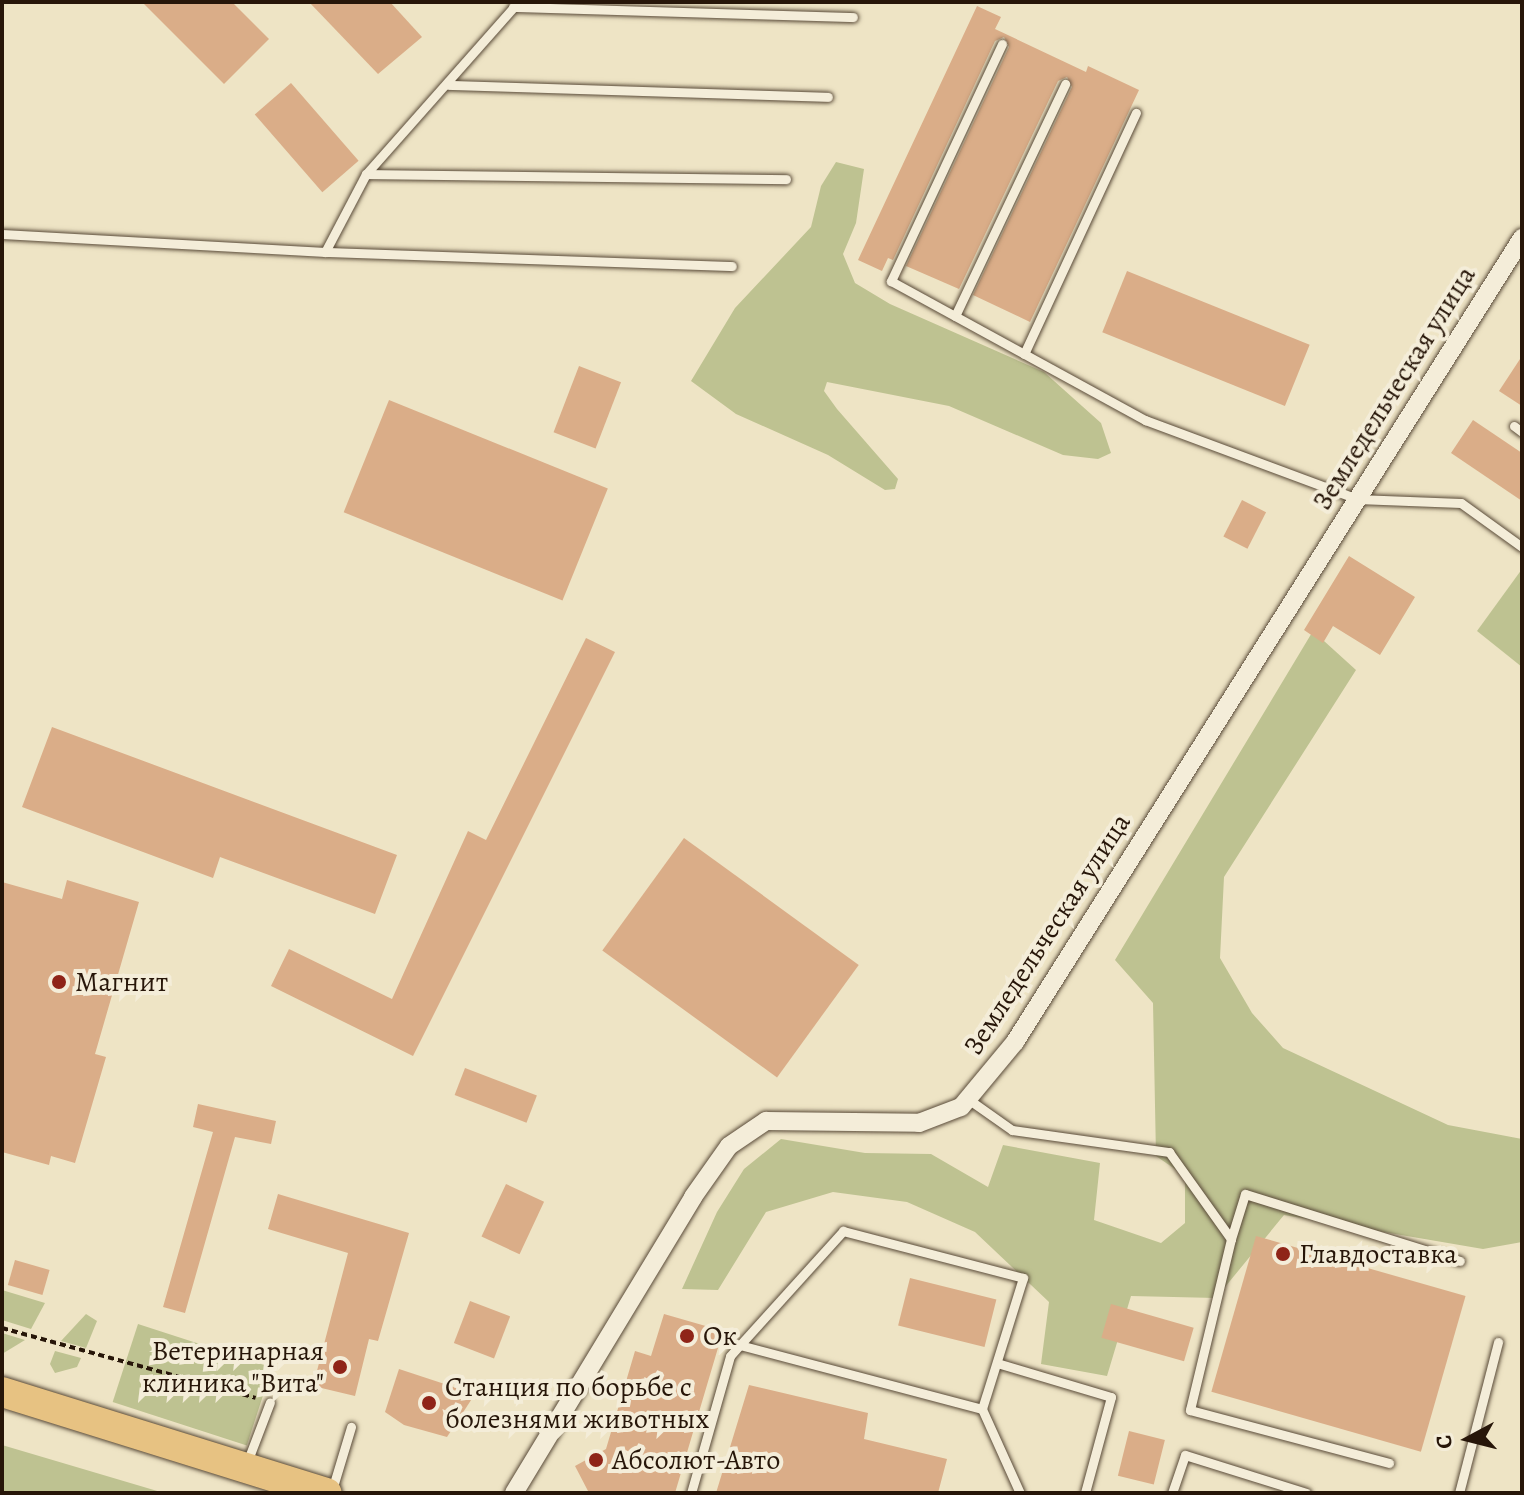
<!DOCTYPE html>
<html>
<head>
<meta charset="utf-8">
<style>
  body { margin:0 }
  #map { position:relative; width:1524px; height:1495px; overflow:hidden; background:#eee4c5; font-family:Alegreya,serif }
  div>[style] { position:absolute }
  .green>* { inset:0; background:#bec291; transform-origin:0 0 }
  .building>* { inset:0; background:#daad88; transform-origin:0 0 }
  .path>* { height:4px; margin-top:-2px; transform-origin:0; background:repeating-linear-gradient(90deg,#271609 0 6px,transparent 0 10px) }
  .roads { filter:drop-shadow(0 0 2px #594a38) drop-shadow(0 0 2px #594a38) }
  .service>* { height:9px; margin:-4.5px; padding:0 4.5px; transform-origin:4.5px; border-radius:4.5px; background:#f4edd9 }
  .minor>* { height:18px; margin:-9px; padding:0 9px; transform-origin:9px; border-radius:9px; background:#f4edd9 }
  .primary>* { height:30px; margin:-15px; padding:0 15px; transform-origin:15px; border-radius:15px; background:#e7c282 }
  .dots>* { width:22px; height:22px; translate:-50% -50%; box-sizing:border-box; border:4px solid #f4edd9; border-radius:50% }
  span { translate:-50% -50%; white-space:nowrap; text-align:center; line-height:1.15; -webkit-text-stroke:8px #f4edd9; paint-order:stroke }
  .street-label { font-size:28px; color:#271609 }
  .poi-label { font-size:28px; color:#271609 }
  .left { translate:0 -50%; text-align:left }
  .right { translate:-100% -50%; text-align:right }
  .frame { position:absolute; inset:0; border:4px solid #271609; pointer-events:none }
  .north { position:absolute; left:1428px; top:1399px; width:80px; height:80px; -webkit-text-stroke:6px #f4edd9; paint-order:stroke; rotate:263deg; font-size:22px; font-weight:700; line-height:32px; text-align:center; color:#271609 }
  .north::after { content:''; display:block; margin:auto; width:28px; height:36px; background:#271609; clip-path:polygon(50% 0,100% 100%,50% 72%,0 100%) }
</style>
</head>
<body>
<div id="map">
  <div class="green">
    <i style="clip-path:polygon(836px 162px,864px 169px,856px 223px,843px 254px,855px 283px,890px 304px,1044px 372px,1101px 423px,1111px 453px,1098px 459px,1063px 455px,949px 406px,827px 382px,824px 391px,837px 409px,898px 479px,895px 489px,885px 490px,828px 455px,736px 414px,691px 381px,735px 308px,811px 227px,821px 186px)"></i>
    <i style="clip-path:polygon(1522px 569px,1522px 667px,1477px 631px)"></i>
    <i style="clip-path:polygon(1313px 631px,1356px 670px,1224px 877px,1220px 958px,1252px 1013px,1283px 1048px,1448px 1125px,1522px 1139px,1522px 1242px,1483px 1249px,1284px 1215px,1216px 1298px,1131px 1296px,1107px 1376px,1041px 1364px,1049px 1302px,975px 1232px,907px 1202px,833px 1192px,766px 1212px,718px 1290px,682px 1289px,717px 1212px,744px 1169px,781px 1139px,865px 1153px,931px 1154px,988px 1187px,1003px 1145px,1100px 1163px,1094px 1220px,1161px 1243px,1185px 1223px,1185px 1176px,1156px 1156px,1153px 1003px,1115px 960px)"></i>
    <i style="clip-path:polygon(2px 1290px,45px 1303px,31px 1329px,2px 1320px)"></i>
    <i style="clip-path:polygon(86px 1314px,97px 1321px,86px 1348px,61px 1341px)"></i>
    <i style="left:138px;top:1324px;width:141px;height:82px;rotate:18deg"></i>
    <i style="clip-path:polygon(2px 1333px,25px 1340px,2px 1354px)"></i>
    <i style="clip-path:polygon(55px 1351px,81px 1358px,77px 1367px,55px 1373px,50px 1364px)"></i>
    <i style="clip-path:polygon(2px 1445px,164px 1493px,2px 1493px)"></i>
  </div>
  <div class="building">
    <i style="clip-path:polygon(142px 2px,232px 2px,269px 39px,224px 84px)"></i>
    <i style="clip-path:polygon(309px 2px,390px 2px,422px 37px,378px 74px)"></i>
    <i style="clip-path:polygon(977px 6px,1001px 17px,995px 29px,1086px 72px,1088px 66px,1139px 90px,1030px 322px,973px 295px,1072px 87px,1067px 77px,1058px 81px,959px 289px,906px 266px,1009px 47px,1004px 37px,995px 41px,893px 260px,888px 258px,882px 271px,858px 260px)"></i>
    <i style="left:291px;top:83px;width:103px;height:48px;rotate:49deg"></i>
    <i style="left:1127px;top:271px;width:197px;height:66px;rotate:22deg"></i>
    <i style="clip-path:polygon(1522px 356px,1522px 406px,1499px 391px)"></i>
    <i style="left:579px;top:366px;width:45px;height:71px;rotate:21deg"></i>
    <i style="left:389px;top:400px;width:236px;height:121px;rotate:22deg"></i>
    <i style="clip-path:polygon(1473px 420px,1522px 453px,1522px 501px,1451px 453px)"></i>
    <i style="left:1242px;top:500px;width:27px;height:41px;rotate:27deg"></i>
    <i style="clip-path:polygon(1349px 556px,1415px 597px,1380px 655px,1333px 626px,1323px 643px,1304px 630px)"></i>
    <i style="clip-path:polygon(586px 638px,615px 652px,413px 1056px,271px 986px,289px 949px,392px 999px,468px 831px,486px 840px)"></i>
    <i style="clip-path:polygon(52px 727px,397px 855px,375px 914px,220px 857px,213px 878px,22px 807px)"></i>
    <i style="left:684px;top:838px;width:216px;height:139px;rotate:36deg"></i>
    <i style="clip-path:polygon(67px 880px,139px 902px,95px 1054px,106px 1057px,75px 1163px,51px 1156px,49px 1165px,2px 1152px,2px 882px,62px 899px)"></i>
    <i style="left:465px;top:1068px;width:77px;height:29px;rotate:21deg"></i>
    <i style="clip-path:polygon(198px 1104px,276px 1121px,271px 1144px,235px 1137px,185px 1313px,163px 1307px,213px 1132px,193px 1127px)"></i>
    <i style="left:506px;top:1184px;width:42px;height:58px;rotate:25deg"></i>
    <i style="clip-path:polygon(278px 1194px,409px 1233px,378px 1341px,369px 1339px,355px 1396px,313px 1386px,348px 1253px,268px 1229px)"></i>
    <i style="left:1256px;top:1236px;width:218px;height:162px;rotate:16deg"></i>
    <i style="left:15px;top:1260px;width:36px;height:26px;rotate:16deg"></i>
    <i style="left:910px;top:1278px;width:89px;height:49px;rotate:14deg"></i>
    <i style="left:470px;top:1301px;width:43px;height:45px;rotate:21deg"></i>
    <i style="left:1111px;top:1304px;width:86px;height:35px;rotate:16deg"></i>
    <i style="clip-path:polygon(664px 1314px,723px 1331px,675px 1493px,588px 1491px,575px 1466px,606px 1449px,635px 1351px,651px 1356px)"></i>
    <i style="clip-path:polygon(399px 1369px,475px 1394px,447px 1437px,404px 1425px,385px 1412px)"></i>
    <i style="clip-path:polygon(749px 1385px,868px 1413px,864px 1439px,947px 1459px,938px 1493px,716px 1493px)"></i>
    <i style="left:1129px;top:1431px;width:37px;height:46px;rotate:14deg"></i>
  </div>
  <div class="path">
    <i style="left:2px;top:1328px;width:263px;rotate:15.4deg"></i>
  </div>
  <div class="roads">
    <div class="service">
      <i style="left:513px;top:7px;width:340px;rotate:1.7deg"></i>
      <i style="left:1002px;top:44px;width:262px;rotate:115.1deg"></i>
      <i style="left:891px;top:281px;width:290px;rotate:28.7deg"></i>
      <i style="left:1145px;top:420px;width:226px;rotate:20.4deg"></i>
      <i style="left:1357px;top:499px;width:104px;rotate:2.2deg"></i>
      <i style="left:1461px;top:503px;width:75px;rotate:35.8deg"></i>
      <i style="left:449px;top:85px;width:379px;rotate:1.8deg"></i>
      <i style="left:366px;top:174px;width:420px;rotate:0.7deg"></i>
      <i style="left:2px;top:234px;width:324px;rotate:3.2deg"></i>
      <i style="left:325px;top:252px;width:88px;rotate:-62.3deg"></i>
      <i style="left:366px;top:174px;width:230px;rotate:-48.5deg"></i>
      <i style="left:325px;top:252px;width:407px;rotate:2deg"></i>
      <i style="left:955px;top:316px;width:257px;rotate:-64.6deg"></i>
      <i style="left:1024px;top:354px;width:266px;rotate:-65.1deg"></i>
      <i style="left:1514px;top:426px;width:10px;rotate:37deg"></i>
      <i style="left:968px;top:1099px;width:54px;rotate:35.2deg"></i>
      <i style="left:1012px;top:1130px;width:159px;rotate:8deg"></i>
      <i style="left:1169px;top:1152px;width:107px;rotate:54.5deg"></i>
      <i style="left:1231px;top:1239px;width:47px;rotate:-72.7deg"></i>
      <i style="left:1245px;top:1194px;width:225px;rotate:17.3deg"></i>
      <i style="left:1231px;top:1239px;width:176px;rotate:103.5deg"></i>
      <i style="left:1190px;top:1410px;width:206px;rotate:14.9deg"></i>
      <i style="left:997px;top:1363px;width:119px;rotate:16.6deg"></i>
      <i style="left:1111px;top:1397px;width:99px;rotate:105.2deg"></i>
      <i style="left:982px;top:1409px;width:92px;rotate:65.7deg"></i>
      <i style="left:246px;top:1465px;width:67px;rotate:-69.1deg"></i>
      <i style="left:332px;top:1490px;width:66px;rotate:-73.2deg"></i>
      <i style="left:691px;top:1493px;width:142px;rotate:-74.1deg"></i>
      <i style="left:730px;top:1356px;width:15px;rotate:-48deg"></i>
      <i style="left:740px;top:1345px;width:154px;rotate:-47.9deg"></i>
      <i style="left:843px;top:1231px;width:186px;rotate:14.6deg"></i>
      <i style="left:1023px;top:1278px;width:137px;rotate:107.4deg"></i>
      <i style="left:982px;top:1409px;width:250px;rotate:-165.2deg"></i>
      <i style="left:1172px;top:1493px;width:40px;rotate:-71.1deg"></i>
      <i style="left:1185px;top:1455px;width:127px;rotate:17.4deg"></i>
      <i style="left:1459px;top:1493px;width:156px;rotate:-75.5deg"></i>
    </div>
    <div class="minor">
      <i style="left:514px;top:1493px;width:346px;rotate:-58.8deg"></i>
      <i style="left:693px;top:1197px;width:62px;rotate:-54.8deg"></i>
      <i style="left:729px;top:1146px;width:45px;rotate:-34deg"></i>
      <i style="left:766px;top:1121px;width:153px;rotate:0.7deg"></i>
      <i style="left:919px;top:1123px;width:45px;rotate:-20.9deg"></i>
      <i style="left:961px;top:1107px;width:85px;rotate:-50.3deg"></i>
      <i style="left:1015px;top:1042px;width:951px;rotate:-57.76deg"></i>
    </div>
    <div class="primary">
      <i style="left:2px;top:1392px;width:340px;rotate:17.3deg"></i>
    </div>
  </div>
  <div class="dots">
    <i style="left:59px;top:982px;background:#8f2418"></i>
    <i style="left:1283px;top:1254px;background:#8f2418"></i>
    <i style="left:687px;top:1336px;background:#8f2418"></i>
    <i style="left:340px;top:1367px;background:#8f2418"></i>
    <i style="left:429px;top:1403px;background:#8f2418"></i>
    <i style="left:596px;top:1460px;background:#8f2418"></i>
  </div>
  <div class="street-label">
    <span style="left:1394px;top:388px;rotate:-58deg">Земледельческая улица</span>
    <span style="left:1047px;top:934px;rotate:-57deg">Земледельческая улица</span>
  </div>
  <div class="poi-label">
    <span class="left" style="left:75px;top:982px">Магнит</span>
    <span class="left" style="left:1299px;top:1254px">Главдоставка</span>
    <span class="left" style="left:703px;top:1336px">Ок</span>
    <span class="right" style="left:324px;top:1367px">Ветеринарная<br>клиника "Вита"</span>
    <span class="left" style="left:445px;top:1403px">Станция по борьбе с<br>болезнями животных</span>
    <span class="left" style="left:612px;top:1460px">Абсолют-Авто</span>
  </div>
  <div class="frame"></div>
  <div class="north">С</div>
</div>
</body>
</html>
